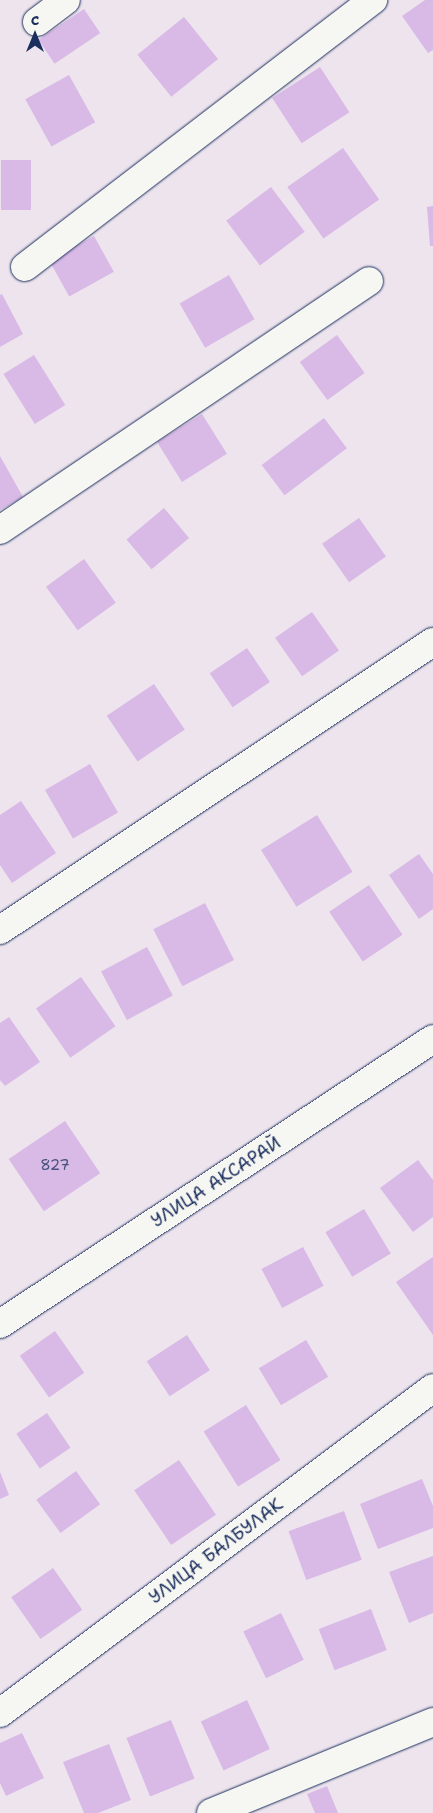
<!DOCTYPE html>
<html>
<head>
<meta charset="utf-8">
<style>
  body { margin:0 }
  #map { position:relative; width:433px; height:1813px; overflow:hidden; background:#ede4ee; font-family:"Shantell Sans",sans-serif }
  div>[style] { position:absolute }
  .building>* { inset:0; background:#d9b9e6; transform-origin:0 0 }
  .roads { filter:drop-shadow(0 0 1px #1b2f5e) drop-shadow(0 0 1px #1b2f5e) }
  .minor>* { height:28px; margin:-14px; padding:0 14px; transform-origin:14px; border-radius:14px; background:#f6f6f2 }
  span { translate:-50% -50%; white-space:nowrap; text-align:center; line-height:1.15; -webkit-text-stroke:4.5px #f6f6f2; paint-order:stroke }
  .number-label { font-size:15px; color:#4a5280 }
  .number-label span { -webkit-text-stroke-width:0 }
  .street-label { font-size:18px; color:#1b2f5e }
  .north { position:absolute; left:10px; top:10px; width:50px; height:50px; -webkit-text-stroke:4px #f6f6f2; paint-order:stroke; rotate:0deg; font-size:14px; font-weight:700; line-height:20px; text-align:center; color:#1b2f5e }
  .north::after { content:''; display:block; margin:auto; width:18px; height:22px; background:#1b2f5e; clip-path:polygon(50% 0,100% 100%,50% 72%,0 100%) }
</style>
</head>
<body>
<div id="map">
  <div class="building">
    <i style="clip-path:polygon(425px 0,433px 0,433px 50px,428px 53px,402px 16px)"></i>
    <i style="left:84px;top:9px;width:29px;height:55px;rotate:56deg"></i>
    <i style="left:184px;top:17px;width:54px;height:60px;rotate:51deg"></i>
    <i style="left:320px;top:67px;width:54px;height:57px;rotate:57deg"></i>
    <i style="left:69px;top:75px;width:54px;height:50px;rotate:61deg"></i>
    <i style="left:343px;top:148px;width:63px;height:68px;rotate:55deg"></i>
    <i style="left:1px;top:160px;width:30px;height:50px"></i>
    <i style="left:271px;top:187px;width:56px;height:56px;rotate:53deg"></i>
    <i style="clip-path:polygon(433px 206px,433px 246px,430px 246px,427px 207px)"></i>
    <i style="left:94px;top:236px;width:41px;height:51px;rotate:61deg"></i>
    <i style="left:229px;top:275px;width:51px;height:57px;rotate:60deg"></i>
    <i style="clip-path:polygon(2px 294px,23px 334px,0 347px,0 295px)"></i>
    <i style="left:337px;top:335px;width:47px;height:46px;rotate:54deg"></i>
    <i style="left:34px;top:355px;width:59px;height:36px;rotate:58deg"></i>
    <i style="left:202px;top:414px;width:47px;height:53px;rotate:58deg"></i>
    <i style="left:324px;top:418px;width:38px;height:78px;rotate:53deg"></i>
    <i style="clip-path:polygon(0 456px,23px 497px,0 510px)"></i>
    <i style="left:164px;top:508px;width:39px;height:49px;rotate:50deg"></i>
    <i style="left:359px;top:518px;width:47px;height:45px;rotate:55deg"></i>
    <i style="left:84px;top:559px;width:54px;height:47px;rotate:54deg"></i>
    <i style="left:312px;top:612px;width:47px;height:45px;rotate:55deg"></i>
    <i style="left:247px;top:648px;width:41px;height:45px;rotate:56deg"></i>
    <i style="left:154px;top:684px;width:55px;height:57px;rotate:56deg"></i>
    <i style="left:90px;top:764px;width:56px;height:52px;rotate:60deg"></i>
    <i style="clip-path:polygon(21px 801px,56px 853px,12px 883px,0 865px,0 815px)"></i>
    <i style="left:317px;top:815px;width:67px;height:66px;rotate:58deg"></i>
    <i style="clip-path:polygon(419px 854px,433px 874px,433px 909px,419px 919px,389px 875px)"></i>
    <i style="left:369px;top:885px;width:60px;height:48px;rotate:56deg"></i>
    <i style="left:205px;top:903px;width:64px;height:58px;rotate:63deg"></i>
    <i style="left:147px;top:947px;width:55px;height:52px;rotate:62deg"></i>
    <i style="left:81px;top:977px;width:60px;height:55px;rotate:55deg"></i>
    <i style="clip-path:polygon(9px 1017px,40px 1062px,5px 1086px,0 1080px,0 1023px)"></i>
    <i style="left:65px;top:1121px;width:63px;height:68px;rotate:56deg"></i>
    <i style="clip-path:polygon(418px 1160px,433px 1180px,433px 1217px,413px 1232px,380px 1188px)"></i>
    <i style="left:364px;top:1209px;width:52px;height:45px;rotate:59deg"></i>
    <i style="left:303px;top:1247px;width:44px;height:47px;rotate:62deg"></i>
    <i style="clip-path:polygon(433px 1257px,433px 1335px,396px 1282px)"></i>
    <i style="left:55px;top:1331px;width:51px;height:43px;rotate:55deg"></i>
    <i style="left:187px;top:1335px;width:42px;height:48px;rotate:57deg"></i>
    <i style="left:306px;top:1340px;width:43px;height:55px;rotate:59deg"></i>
    <i style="left:246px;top:1405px;width:65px;height:50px;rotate:58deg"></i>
    <i style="left:47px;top:1413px;width:42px;height:37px;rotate:56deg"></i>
    <i style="left:179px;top:1460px;width:66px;height:54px;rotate:56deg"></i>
    <i style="left:76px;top:1471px;width:41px;height:49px;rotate:54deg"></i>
    <i style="clip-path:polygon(0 1472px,9px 1495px,0 1499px)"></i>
    <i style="clip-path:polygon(422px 1479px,433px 1506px,433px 1528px,378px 1549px,360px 1504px)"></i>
    <i style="left:344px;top:1511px;width:52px;height:59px;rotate:70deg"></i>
    <i style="clip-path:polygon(433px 1556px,433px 1613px,409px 1623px,389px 1572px)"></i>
    <i style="left:53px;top:1568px;width:51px;height:51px;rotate:55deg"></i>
    <i style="left:371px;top:1609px;width:44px;height:56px;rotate:69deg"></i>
    <i style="left:281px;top:1613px;width:52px;height:42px;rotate:64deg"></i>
    <i style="left:247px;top:1700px;width:54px;height:51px;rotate:65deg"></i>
    <i style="left:171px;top:1720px;width:63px;height:48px;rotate:68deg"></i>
    <i style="clip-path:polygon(22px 1733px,44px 1778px,6px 1796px,0 1783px,0 1743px)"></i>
    <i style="clip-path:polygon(109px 1744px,131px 1800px,98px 1813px,84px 1813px,63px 1762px)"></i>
    <i style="clip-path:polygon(327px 1786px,338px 1813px,315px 1813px,307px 1794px)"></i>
  </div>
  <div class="roads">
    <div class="minor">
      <i style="left:37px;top:22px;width:36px;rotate:-37deg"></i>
      <i style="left:25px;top:267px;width:439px;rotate:-37.5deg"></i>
      <i style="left:0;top:530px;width:445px;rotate:-34deg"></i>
      <i style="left:0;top:930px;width:520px;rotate:-33.63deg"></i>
      <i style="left:0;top:1324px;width:518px;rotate:-33.35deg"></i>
      <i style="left:0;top:1713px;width:541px;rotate:-36.89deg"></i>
      <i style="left:211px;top:1813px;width:240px;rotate:-22.3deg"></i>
    </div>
  </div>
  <div class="number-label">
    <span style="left:55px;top:1166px">827</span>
  </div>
  <div class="street-label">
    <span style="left:216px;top:1182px;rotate:-33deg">УЛИЦА АКСАРАЙ</span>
    <span style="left:216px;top:1551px;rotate:-37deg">УЛИЦА БАЛБУЛАК</span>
  </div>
  <div class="north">С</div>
</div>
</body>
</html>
